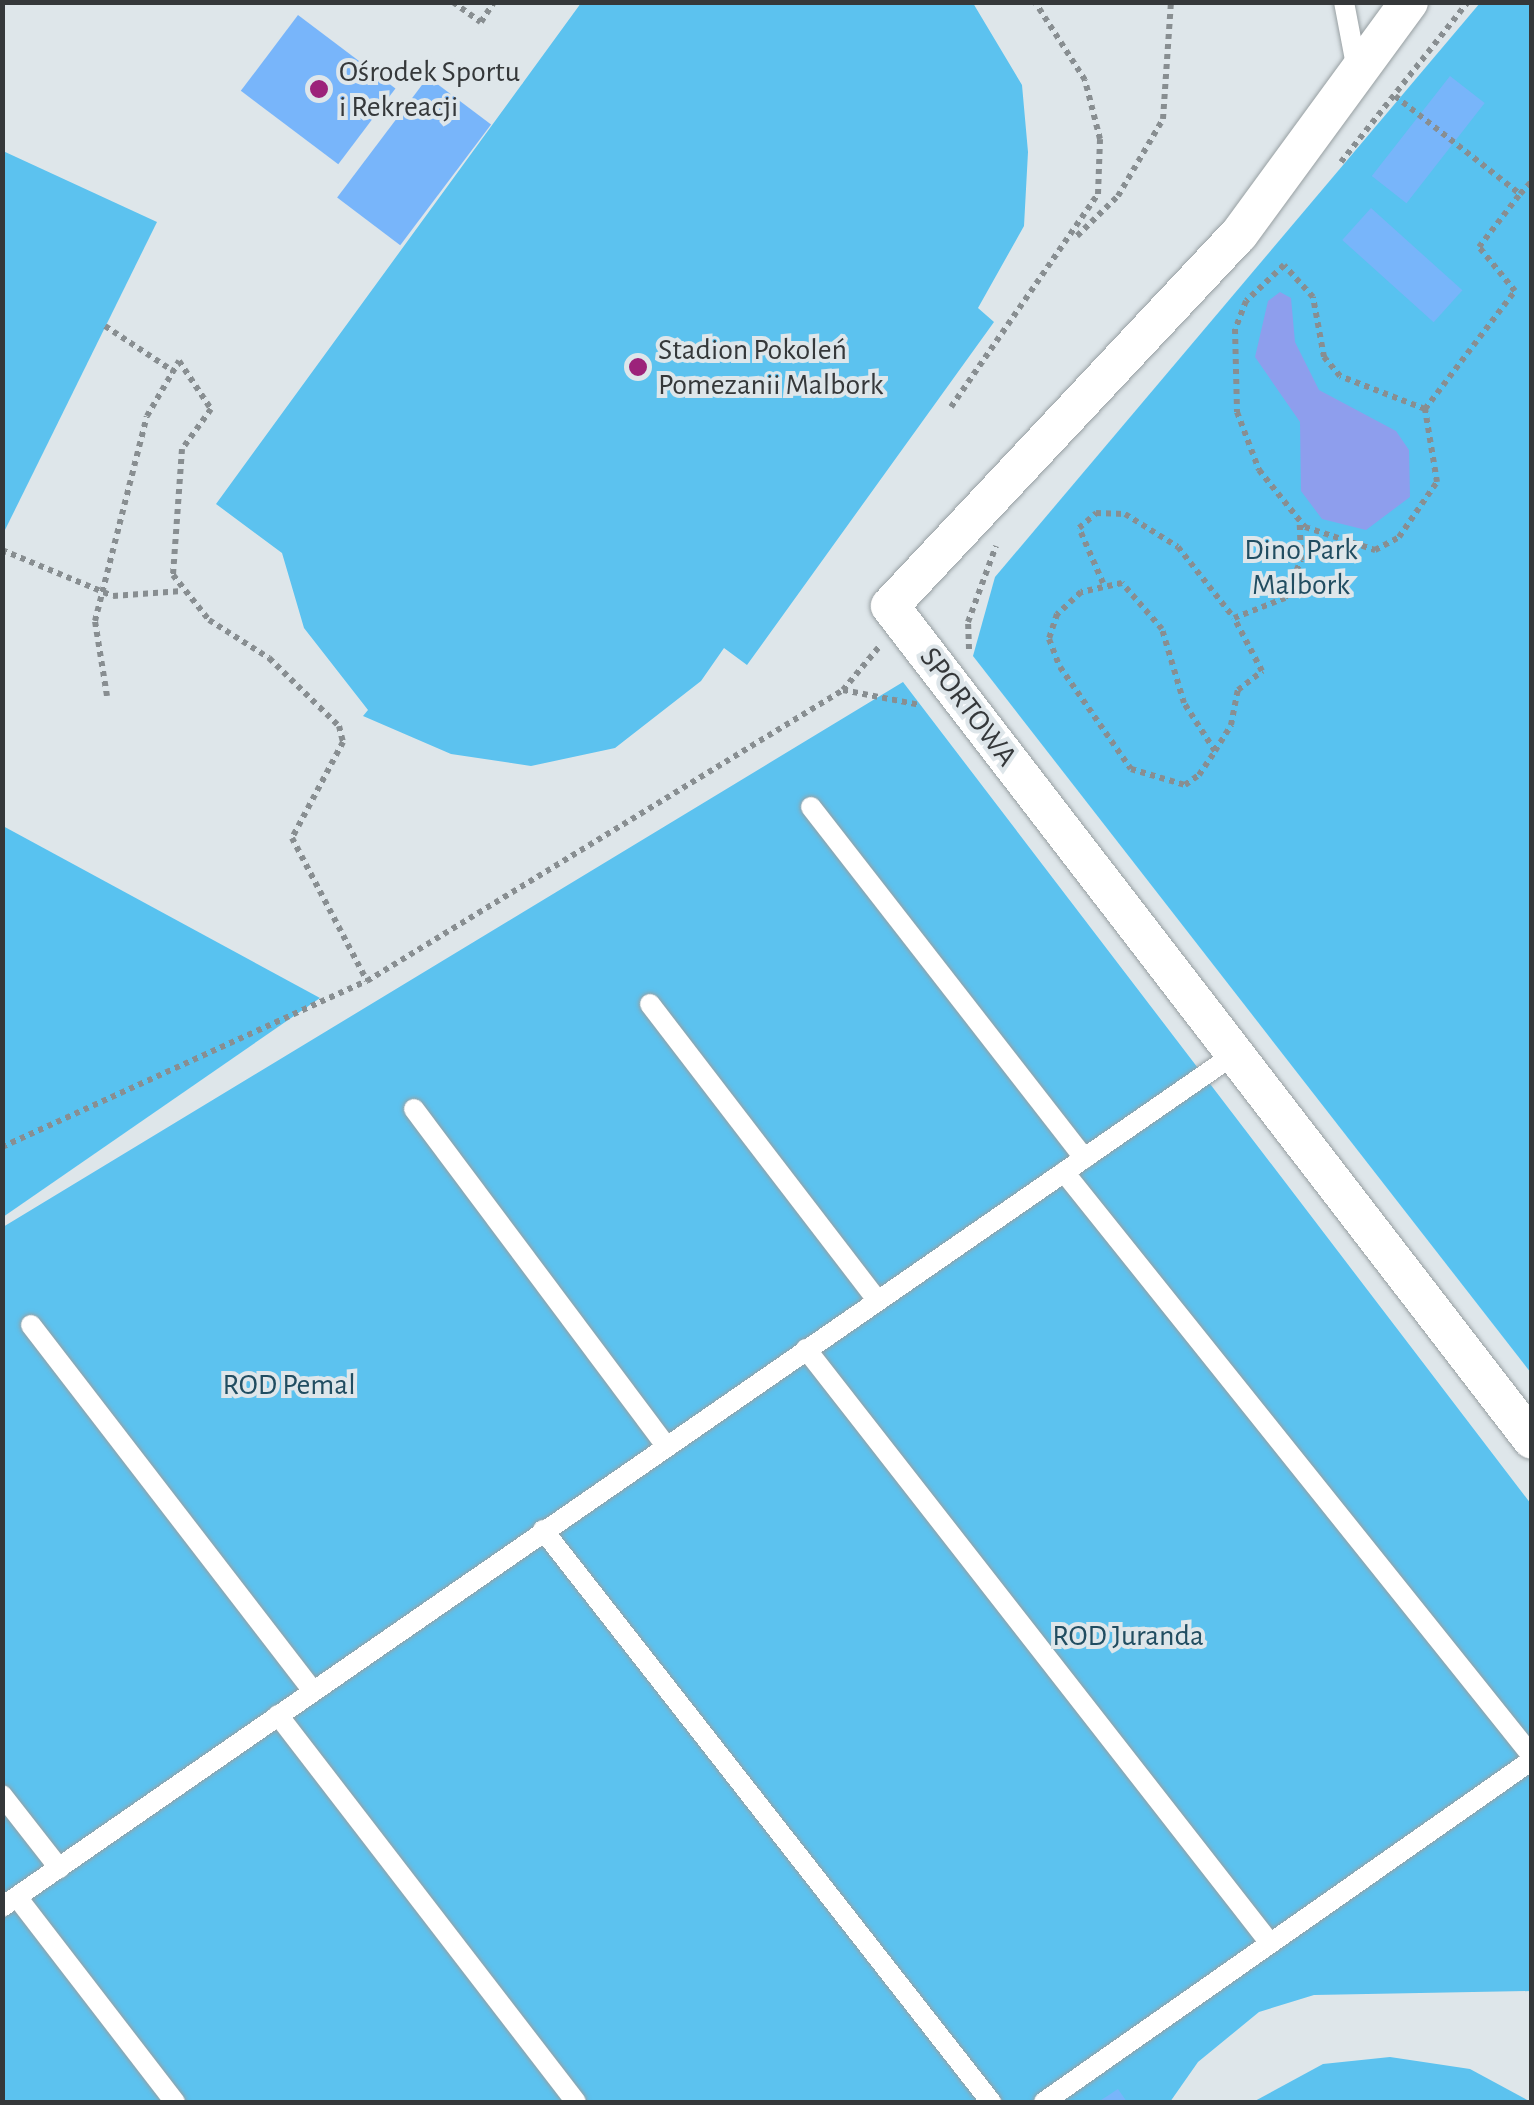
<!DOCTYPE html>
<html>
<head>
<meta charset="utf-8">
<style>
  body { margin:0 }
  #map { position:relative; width:1534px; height:2105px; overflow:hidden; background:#dee6ea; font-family:"Alegreya Sans",sans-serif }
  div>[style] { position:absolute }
  .green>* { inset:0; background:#5cc2ef }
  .forest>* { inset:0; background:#58c2f0 }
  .water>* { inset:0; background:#8e9eed }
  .building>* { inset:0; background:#78b5fa; transform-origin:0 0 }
  .path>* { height:6px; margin-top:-3px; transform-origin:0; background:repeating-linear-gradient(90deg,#888e91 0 5px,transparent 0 10px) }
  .roads { filter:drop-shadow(0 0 2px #979fa2) drop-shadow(0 0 2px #979fa2) }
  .service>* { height:20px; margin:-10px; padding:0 10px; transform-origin:10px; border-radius:10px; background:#fff }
  .minor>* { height:38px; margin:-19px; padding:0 19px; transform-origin:19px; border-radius:19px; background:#fff }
  .dots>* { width:28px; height:28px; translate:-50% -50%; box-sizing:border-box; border:5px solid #dee6ea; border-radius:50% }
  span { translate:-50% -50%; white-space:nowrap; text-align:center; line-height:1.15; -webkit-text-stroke:8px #dee6ea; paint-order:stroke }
  .poi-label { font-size:30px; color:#35383a }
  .left { translate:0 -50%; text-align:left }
  .park-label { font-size:30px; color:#214d61 }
  .street-label { font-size:30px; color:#35383a }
  .frame { position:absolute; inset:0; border:5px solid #35383a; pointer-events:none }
</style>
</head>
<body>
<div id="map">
  <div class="green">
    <i style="clip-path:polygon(973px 3px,1022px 85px,1028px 152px,1024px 226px,978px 308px,994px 322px,747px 665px,724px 648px,701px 681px,615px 748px,531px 766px,451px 754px,363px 716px,368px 710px,304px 628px,282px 553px,216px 504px,581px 3px)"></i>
    <i style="clip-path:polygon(3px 151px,157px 222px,3px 534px)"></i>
    <i style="clip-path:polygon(903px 682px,1531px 1504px,1531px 1991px,1314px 1995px,1259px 2012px,1198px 2062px,1170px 2102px,3px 2102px,3px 1227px)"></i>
    <i style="clip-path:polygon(1390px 2057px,1470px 2069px,1531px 2102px,1253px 2102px,1323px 2064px)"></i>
  </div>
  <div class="forest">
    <i style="clip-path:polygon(1480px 3px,1531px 3px,1531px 1373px,973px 656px,995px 577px)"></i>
    <i style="clip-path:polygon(3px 826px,320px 998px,3px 1217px)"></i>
  </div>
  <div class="water">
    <i style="clip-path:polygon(1280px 292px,1291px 298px,1295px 342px,1319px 390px,1396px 431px,1409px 450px,1410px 497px,1366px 530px,1322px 519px,1301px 491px,1300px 422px,1255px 357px,1268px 301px)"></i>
  </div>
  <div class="building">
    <i style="left:298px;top:15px;width:122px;height:95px;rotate:37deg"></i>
    <i style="left:1450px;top:76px;width:44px;height:127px;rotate:38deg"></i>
    <i style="left:428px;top:77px;width:79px;height:151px;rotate:37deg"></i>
    <i style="left:1371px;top:208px;width:123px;height:43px;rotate:42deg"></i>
    <i style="clip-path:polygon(1118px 2089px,1127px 2102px,1098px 2102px)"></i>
  </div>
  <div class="path">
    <i style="left:453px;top:2px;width:34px;rotate:36deg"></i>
    <i style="left:481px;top:22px;width:24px;rotate:-57deg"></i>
    <i style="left:1395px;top:96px;width:159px;rotate:38.1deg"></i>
    <i style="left:1520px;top:194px;width:18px;rotate:-47deg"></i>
    <i style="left:1341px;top:162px;width:204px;rotate:-51.6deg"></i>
    <i style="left:1077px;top:236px;width:57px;rotate:-44.3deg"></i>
    <i style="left:1118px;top:196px;width:89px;rotate:-59.7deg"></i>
    <i style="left:1163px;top:119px;width:117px;rotate:-86.1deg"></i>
    <i style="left:105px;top:326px;width:82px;rotate:33.5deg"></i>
    <i style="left:951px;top:407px;width:259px;rotate:-55.4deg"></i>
    <i style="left:1098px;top:194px;width:55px;rotate:-87.9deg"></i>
    <i style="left:1100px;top:139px;width:61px;rotate:-104.3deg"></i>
    <i style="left:1085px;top:80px;width:93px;rotate:-122.7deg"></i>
    <i style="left:1425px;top:409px;width:91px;rotate:-158.8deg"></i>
    <i style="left:1340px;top:376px;width:25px;rotate:-130deg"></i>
    <i style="left:1324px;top:357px;width:61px;rotate:-100.4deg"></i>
    <i style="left:1313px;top:297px;width:43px;rotate:-132.2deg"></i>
    <i style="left:1284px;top:265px;width:52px;rotate:136.5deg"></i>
    <i style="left:1246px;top:301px;width:30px;rotate:111deg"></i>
    <i style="left:1235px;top:329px;width:83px;rotate:88.6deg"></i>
    <i style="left:1237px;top:412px;width:62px;rotate:69.2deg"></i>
    <i style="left:1259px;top:470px;width:73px;rotate:51.1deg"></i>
    <i style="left:1305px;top:527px;width:74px;rotate:18.2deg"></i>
    <i style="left:1375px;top:550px;width:27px;rotate:-28deg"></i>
    <i style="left:1399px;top:537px;width:67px;rotate:-55.4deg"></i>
    <i style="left:1437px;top:482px;width:74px;rotate:-99.3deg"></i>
    <i style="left:1425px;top:409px;width:148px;rotate:-52.7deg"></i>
    <i style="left:1515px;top:291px;width:57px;rotate:-129.3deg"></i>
    <i style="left:1479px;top:247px;width:67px;rotate:-52.3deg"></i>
    <i style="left:2px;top:550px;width:120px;rotate:22.5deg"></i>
    <i style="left:113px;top:596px;width:69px;rotate:-4.1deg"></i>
    <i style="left:1103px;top:583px;width:60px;rotate:-113.6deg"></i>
    <i style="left:1079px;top:528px;width:23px;rotate:-41deg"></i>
    <i style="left:1096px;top:513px;width:29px;rotate:2deg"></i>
    <i style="left:1125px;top:514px;width:62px;rotate:31.9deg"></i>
    <i style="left:1178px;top:547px;width:90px;rotate:51.7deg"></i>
    <i style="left:969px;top:649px;width:27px;rotate:-92deg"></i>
    <i style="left:968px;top:622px;width:81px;rotate:-69.8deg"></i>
    <i style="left:843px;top:690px;width:56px;rotate:-50.1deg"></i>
    <i style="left:107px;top:696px;width:76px;rotate:-99.1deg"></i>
    <i style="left:95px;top:621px;width:211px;rotate:-75.8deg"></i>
    <i style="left:147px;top:416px;width:64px;rotate:-59.8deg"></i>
    <i style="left:179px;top:361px;width:58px;rotate:56.3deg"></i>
    <i style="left:211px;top:409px;width:49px;rotate:125.9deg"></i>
    <i style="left:182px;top:449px;width:126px;rotate:94.1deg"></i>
    <i style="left:173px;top:575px;width:58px;rotate:51.3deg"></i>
    <i style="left:209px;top:620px;width:71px;rotate:32.3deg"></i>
    <i style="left:269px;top:658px;width:98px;rotate:44.2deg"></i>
    <i style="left:339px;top:726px;width:16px;rotate:76deg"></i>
    <i style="left:343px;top:742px;width:109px;rotate:118deg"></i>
    <i style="left:292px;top:838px;width:161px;rotate:62.3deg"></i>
    <i style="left:1215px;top:751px;width:57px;rotate:-122.9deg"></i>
    <i style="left:1184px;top:703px;width:77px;rotate:-106.6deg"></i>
    <i style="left:1162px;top:629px;width:61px;rotate:-131deg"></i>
    <i style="left:1122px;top:583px;width:42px;rotate:167.6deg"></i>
    <i style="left:1081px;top:592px;width:33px;rotate:137deg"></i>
    <i style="left:1057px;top:614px;width:26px;rotate:108deg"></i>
    <i style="left:1049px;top:639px;width:30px;rotate:69deg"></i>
    <i style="left:1060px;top:667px;width:124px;rotate:55.2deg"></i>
    <i style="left:1131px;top:769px;width:56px;rotate:16.5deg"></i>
    <i style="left:1185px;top:785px;width:17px;rotate:-36deg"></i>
    <i style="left:1199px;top:775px;width:29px;rotate:-56deg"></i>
    <i style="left:1215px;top:751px;width:31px;rotate:-58deg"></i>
    <i style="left:1231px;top:725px;width:36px;rotate:-79deg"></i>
    <i style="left:1238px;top:690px;width:31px;rotate:-38deg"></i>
    <i style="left:1262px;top:671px;width:60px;rotate:-117.8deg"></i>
    <i style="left:1234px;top:618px;width:55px;rotate:-21.4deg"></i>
    <i style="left:1285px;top:598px;width:41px;rotate:-67.2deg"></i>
    <i style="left:1301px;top:560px;width:37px;rotate:-92deg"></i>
    <i style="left:2px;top:1147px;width:401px;rotate:-24.5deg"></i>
    <i style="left:367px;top:981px;width:558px;rotate:-31.44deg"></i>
    <i style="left:843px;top:690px;width:78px;rotate:11deg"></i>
  </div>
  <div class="roads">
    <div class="service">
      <i style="left:1344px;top:2px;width:69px;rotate:79.2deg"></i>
      <i style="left:811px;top:807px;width:445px;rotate:52.1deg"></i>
      <i style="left:650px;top:1004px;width:373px;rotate:52.5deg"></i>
      <i style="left:414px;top:1109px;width:419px;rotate:53.2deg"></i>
      <i style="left:1064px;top:1172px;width:748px;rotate:51.29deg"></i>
      <i style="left:31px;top:1325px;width:462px;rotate:52.4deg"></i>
      <i style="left:806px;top:1349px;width:754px;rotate:52.01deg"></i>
      <i style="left:543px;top:1530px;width:727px;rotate:51.93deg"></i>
      <i style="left:278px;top:1715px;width:488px;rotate:52.4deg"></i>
      <i style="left:2px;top:1795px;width:93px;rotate:52deg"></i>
      <i style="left:17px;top:1897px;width:259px;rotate:52.4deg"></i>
      <i style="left:2px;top:1907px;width:1499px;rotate:-34.68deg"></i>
      <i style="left:1044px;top:2102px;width:596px;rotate:-35.02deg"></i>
    </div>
    <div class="minor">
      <i style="left:1409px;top:2px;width:288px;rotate:126.2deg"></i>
      <i style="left:1239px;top:234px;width:510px;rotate:133.17deg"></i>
      <i style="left:890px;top:606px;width:1052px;rotate:52.41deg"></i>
    </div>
  </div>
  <div class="dots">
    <i style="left:319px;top:89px;background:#9c227a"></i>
    <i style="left:638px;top:367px;background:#9c227a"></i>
  </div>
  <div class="poi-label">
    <span class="left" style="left:339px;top:89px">Ośrodek Sportu<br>i Rekreacji</span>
    <span class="left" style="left:658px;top:367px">Stadion Pokoleń<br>Pomezanii Malbork</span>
  </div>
  <div class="park-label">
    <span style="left:1301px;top:567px">Dino Park<br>Malbork</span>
    <span style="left:289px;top:1385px">ROD Pemal</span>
    <span style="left:1128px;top:1636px">ROD Juranda</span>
  </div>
  <div class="street-label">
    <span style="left:968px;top:707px;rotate:53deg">SPORTOWA</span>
  </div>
  <div class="frame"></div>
</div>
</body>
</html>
